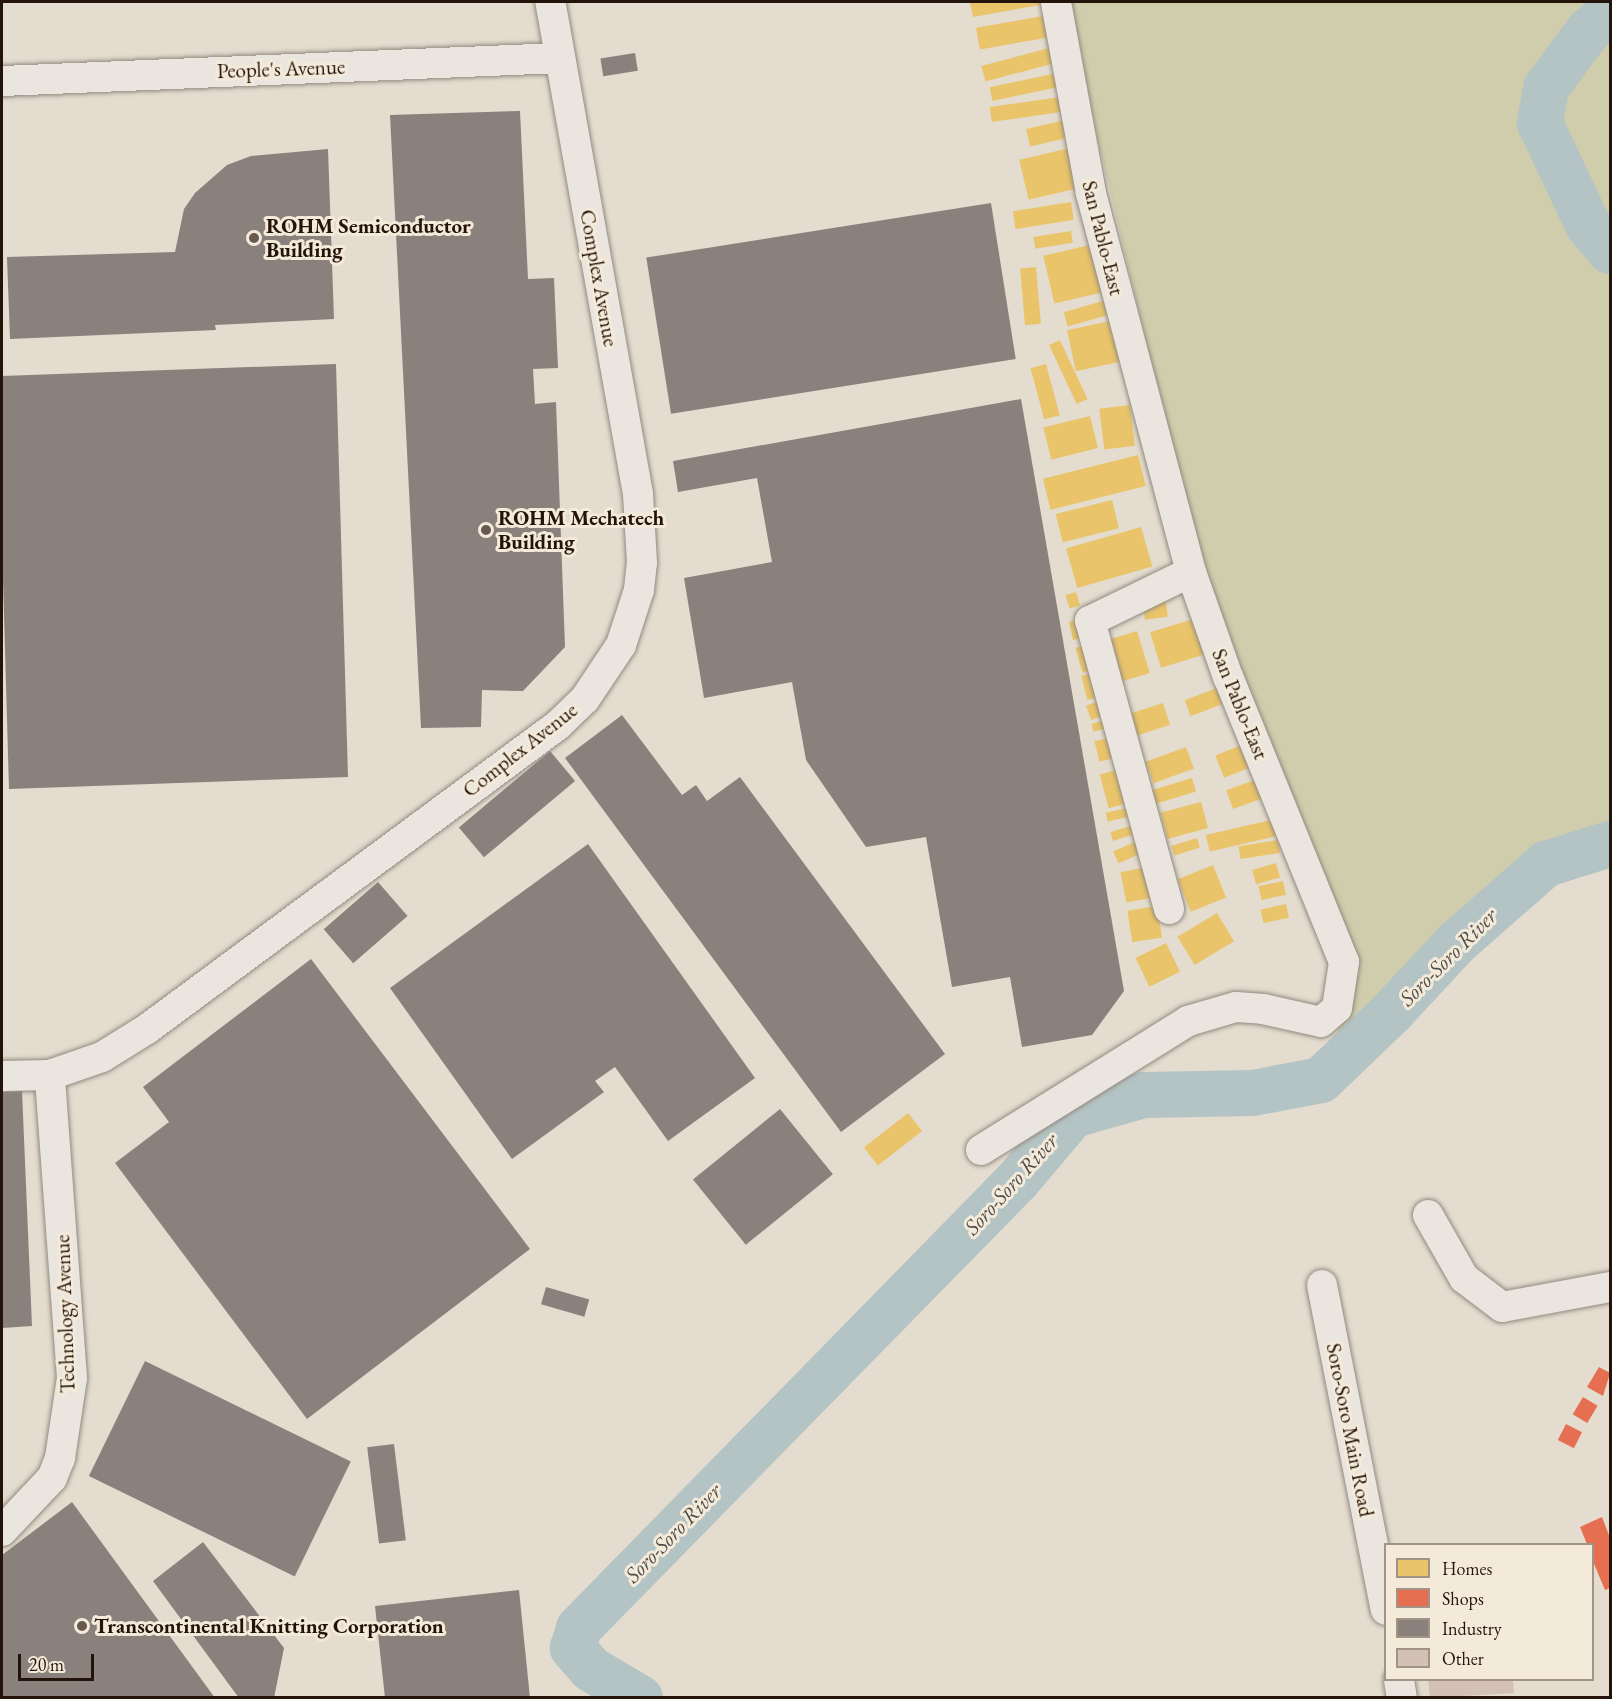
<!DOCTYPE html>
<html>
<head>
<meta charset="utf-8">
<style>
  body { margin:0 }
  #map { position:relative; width:1612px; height:1699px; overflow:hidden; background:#e4dcce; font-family:"EB Garamond",serif }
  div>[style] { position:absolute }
  .green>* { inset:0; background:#cfcdac }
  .homes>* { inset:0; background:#e9c46a; transform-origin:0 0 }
  .shops>* { inset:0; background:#e76f51; transform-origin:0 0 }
  .industry>* { inset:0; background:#8a817c; transform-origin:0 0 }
  .river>* { height:46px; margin:-23px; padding:0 23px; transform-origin:23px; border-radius:23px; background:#b4c4c4 }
  .building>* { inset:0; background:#d4c1b6 }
  .roads { filter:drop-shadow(0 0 2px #918a81) drop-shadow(0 0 2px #918a81) }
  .minor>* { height:30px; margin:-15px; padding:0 15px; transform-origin:15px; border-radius:15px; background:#eae6df }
  .dots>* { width:16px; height:16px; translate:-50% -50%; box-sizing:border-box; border:3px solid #f4ead9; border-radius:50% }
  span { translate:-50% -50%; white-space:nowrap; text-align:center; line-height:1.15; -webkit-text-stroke:6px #f4ead9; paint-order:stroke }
  .street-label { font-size:21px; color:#24130b }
  .poi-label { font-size:21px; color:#24130b; font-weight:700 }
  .left { translate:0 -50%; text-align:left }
  .water-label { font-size:22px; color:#4f4d4a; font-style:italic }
  .frame { position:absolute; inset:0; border:3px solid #24130b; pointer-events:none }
  .legend { position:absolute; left:1384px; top:1543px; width:210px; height:138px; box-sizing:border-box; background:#f4ead9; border:2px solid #a19487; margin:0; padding:8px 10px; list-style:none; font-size:18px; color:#24130b }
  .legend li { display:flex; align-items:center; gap:12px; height:30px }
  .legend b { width:30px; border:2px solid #a19487 }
  .scale { position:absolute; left:18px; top:1654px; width:76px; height:27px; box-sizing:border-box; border:3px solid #24130b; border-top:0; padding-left:8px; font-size:18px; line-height:21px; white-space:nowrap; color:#24130b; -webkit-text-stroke:4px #f4ead9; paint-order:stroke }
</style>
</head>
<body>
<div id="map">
  <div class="green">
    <i style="clip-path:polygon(1065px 2px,1610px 2px,1610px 844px,1546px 864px,1456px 943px,1391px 1013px,1321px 1080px,1345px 1008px,1200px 567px)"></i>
  </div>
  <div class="homes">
    <i style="clip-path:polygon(970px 2px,1044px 2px,1045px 4px,973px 17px)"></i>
    <i style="left:1043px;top:16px;width:22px;height:68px;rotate:80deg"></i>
    <i style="left:1049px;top:48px;width:16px;height:70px;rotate:75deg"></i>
    <i style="left:1057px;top:73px;width:14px;height:69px;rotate:78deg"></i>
    <i style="left:1061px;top:97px;width:15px;height:72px;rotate:82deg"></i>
    <i style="left:1065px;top:120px;width:18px;height:40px;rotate:77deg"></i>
    <i style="left:1070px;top:148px;width:41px;height:52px;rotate:77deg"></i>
    <i style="left:1071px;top:202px;width:18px;height:59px;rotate:81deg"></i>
    <i style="left:1071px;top:231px;width:12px;height:38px;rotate:81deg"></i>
    <i style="left:1094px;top:244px;width:49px;height:52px;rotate:77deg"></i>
    <i style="left:1036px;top:267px;width:57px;height:16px;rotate:85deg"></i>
    <i style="left:1106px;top:300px;width:15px;height:44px;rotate:74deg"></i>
    <i style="left:1115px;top:320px;width:42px;height:49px;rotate:78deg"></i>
    <i style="left:1060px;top:340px;width:65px;height:12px;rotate:65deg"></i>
    <i style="left:1046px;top:364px;width:53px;height:16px;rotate:75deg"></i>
    <i style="left:1130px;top:405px;width:41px;height:31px;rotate:83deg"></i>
    <i style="left:1090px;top:416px;width:33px;height:48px;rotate:76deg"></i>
    <i style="left:1138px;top:455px;width:32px;height:98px;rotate:76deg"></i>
    <i style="left:1112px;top:500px;width:29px;height:58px;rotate:76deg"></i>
    <i style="left:1141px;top:527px;width:41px;height:78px;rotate:74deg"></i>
    <i style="left:1076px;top:592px;width:14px;height:11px;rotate:73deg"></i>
    <i style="left:1165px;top:594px;width:23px;height:23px;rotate:83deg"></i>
    <i style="left:1197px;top:618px;width:37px;height:49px;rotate:73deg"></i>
    <i style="clip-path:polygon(1080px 619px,1083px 638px,1073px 640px,1069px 622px)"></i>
    <i style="left:1137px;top:631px;width:44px;height:30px;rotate:73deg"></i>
    <i style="left:1085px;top:645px;width:26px;height:10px;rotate:74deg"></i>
    <i style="left:1092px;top:673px;width:25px;height:11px;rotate:76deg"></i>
    <i style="left:1222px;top:686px;width:17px;height:40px;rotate:69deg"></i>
    <i style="left:1102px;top:700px;width:15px;height:17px;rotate:70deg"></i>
    <i style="left:1163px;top:703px;width:23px;height:36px;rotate:72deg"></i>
    <i style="left:1107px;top:720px;width:8px;height:16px;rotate:76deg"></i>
    <i style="left:1112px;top:737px;width:21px;height:18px;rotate:76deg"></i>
    <i style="left:1244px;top:744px;width:24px;height:31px;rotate:68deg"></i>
    <i style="left:1186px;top:747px;width:23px;height:43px;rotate:70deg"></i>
    <i style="left:1120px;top:769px;width:35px;height:21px;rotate:75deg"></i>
    <i style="left:1192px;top:778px;width:14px;height:42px;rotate:73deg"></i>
    <i style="left:1260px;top:778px;width:20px;height:36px;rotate:70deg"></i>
    <i style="left:1201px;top:802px;width:27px;height:42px;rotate:75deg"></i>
    <i style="left:1131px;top:807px;width:9px;height:26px;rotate:77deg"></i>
    <i style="left:1275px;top:819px;width:17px;height:71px;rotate:77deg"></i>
    <i style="left:1136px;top:824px;width:9px;height:27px;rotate:72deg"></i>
    <i style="left:1197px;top:838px;width:10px;height:27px;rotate:73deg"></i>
    <i style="left:1140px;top:840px;width:13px;height:29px;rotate:67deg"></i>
    <i style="left:1278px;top:840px;width:13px;height:40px;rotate:81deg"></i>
    <i style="left:1276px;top:863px;width:15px;height:25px;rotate:74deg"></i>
    <i style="left:1213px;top:865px;width:35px;height:38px;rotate:68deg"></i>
    <i style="left:1147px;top:867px;width:31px;height:27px;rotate:79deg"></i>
    <i style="left:1283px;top:881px;width:14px;height:25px;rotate:78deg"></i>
    <i style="left:1286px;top:904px;width:14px;height:26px;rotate:78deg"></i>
    <i style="left:1157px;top:906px;width:32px;height:30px;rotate:81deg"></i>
    <i style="left:1217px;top:913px;width:33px;height:46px;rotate:59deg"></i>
    <i style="left:1166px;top:943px;width:32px;height:34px;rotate:64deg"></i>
    <i style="left:908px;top:1113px;width:23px;height:56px;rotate:52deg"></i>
  </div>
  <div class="shops">
    <i style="clip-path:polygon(1599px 1367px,1610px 1373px,1603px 1396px,1587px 1387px)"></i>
    <i style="left:1583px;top:1397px;width:17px;height:20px;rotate:31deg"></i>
    <i style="left:1566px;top:1424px;width:18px;height:18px;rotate:27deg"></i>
    <i style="clip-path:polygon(1602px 1517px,1610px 1538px,1610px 1588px,1605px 1590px,1592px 1559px,1592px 1544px,1587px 1544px,1580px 1527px)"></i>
  </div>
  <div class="industry">
    <i style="left:635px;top:53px;width:18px;height:35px;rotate:81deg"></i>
    <i style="clip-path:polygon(520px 111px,528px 279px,554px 278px,558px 368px,533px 369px,535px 404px,556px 402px,565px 647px,523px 691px,482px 690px,481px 727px,421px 728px,390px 115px)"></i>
    <i style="clip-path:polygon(328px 149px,334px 319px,215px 325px,216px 330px,10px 339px,7px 257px,175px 252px,184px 209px,195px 193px,227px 165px,251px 156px)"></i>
    <i style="left:991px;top:203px;width:158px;height:349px;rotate:81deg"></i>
    <i style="clip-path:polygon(336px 364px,348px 777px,9px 789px,2px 545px,2px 376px)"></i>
    <i style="clip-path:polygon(1021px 399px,1124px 991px,1092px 1035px,1022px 1047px,1010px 977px,952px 987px,926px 837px,866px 847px,806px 760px,792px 682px,704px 698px,684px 578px,772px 562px,757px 478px,678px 492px,673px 461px)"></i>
    <i style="clip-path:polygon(622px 715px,682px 795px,696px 785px,707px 801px,740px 777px,945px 1054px,841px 1132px,565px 758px)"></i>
    <i style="left:550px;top:751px;width:39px;height:119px;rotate:50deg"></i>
    <i style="clip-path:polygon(588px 844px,755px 1078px,668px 1141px,615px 1067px,595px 1081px,604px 1092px,512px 1159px,390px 988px)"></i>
    <i style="left:378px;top:882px;width:45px;height:72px;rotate:49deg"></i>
    <i style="clip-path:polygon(311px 959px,530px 1249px,307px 1419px,115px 1163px,169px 1122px,143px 1087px)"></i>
    <i style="clip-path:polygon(22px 1091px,32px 1326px,2px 1328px,2px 1092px)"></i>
    <i style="left:780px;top:1109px;width:84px;height:112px;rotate:51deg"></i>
    <i style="left:546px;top:1287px;width:45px;height:18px;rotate:16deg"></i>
    <i style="left:145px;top:1361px;width:229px;height:128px;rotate:26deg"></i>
    <i style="left:394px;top:1444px;width:97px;height:27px;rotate:83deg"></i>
    <i style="clip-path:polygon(72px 1502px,215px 1698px,2px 1698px,2px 1555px)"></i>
    <i style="clip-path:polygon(203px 1542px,284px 1648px,274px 1698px,239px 1698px,153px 1581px)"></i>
    <i style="clip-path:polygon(519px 1590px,530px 1698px,385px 1698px,375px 1606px)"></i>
  </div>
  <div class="river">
    <i style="left:1610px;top:12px;width:28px;rotate:139deg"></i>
    <i style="left:1589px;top:30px;width:72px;rotate:126.6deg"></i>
    <i style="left:1546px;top:88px;width:36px;rotate:100deg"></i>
    <i style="left:1540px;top:123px;width:113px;rotate:64.8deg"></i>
    <i style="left:1588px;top:225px;width:34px;rotate:50deg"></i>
    <i style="left:640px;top:1698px;width:57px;rotate:-149.4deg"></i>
    <i style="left:591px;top:1669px;width:28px;rotate:-131deg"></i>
    <i style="left:573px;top:1648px;width:21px;rotate:-73deg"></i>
    <i style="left:579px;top:1628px;width:626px;rotate:-45.58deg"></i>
    <i style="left:1017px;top:1181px;width:87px;rotate:-49.7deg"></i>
    <i style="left:1073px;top:1115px;width:74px;rotate:-15.7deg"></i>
    <i style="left:1144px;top:1095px;width:109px;rotate:-1.1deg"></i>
    <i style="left:1253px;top:1093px;width:69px;rotate:-10.8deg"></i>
    <i style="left:1321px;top:1080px;width:97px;rotate:-43.7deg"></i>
    <i style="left:1391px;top:1013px;width:96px;rotate:-47.1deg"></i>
    <i style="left:1456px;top:943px;width:120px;rotate:-41.3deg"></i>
    <i style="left:1546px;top:864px;width:67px;rotate:-17.4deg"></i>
  </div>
  <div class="building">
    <i style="clip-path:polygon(1428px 1680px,1513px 1680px,1514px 1693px,1430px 1698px)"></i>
  </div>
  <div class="roads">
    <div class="minor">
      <i style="left:2px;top:81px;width:558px;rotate:-2.36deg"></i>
      <i style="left:1169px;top:909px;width:299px;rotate:-105.3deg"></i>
      <i style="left:1090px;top:621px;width:112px;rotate:-25.9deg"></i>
      <i style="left:2px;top:1076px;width:48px;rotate:-1.2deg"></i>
      <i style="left:50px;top:1075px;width:55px;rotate:-19.1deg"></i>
      <i style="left:102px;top:1057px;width:53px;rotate:-31.9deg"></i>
      <i style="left:147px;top:1029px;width:511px;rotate:-36.49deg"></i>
      <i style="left:558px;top:725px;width:37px;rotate:-44deg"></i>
      <i style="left:585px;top:699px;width:65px;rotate:-56.3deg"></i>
      <i style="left:621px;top:645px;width:58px;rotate:-71.9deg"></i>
      <i style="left:639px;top:590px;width:27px;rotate:-84deg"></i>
      <i style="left:642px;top:563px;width:69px;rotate:-93.3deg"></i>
      <i style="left:638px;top:494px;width:500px;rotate:-100.1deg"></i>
      <i style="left:981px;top:1150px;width:244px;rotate:-31.9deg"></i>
      <i style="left:1188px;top:1021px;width:50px;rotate:-16.3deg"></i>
      <i style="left:1236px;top:1007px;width:27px;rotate:4deg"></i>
      <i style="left:1263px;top:1009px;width:59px;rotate:12.6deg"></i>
      <i style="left:1321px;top:1022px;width:21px;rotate:-41deg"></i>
      <i style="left:1337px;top:1008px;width:47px;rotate:-81.3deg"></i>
      <i style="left:1344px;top:962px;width:308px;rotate:-112.1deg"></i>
      <i style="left:1228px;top:677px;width:111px;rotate:-109.4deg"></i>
      <i style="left:1191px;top:572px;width:392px;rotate:-104.8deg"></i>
      <i style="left:1091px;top:193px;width:194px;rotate:-100.4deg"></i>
      <i style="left:1428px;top:1215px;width:73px;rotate:60.3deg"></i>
      <i style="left:1464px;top:1278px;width:48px;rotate:37.3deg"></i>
      <i style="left:1502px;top:1307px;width:110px;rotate:-10.5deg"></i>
      <i style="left:1322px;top:1285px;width:331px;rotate:78.9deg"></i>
      <i style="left:2px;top:1531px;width:73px;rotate:-46.7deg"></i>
      <i style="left:52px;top:1478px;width:22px;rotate:-68deg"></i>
      <i style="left:60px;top:1458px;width:81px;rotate:-81.5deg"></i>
      <i style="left:72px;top:1378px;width:304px;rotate:-94.2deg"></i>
      <i style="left:1399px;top:1680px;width:18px;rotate:81deg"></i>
    </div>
  </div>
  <div class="dots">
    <i style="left:254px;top:238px;background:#67594f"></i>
    <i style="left:486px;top:530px;background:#67594f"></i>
    <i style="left:82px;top:1626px;background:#67594f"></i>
  </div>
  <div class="street-label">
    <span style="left:281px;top:69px;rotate:-2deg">People's Avenue</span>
    <span style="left:1103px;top:238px;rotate:76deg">San Pablo-East</span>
    <span style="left:599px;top:278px;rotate:80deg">Complex Avenue</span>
    <span style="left:1240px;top:704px;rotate:68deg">San Pablo-East</span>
    <span style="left:520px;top:750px;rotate:-38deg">Complex Avenue</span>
    <span style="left:65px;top:1314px;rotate:-92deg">Technology Avenue</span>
    <span style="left:1350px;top:1430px;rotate:79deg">Soro-Soro Main Road</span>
  </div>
  <div class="poi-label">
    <span class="left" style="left:266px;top:238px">ROHM Semiconductor<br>Building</span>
    <span class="left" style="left:498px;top:530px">ROHM Mechatech<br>Building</span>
    <span class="left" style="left:94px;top:1626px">Transcontinental Knitting Corporation</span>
  </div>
  <div class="water-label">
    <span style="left:1448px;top:957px;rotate:-45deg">Soro-Soro River</span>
    <span style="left:1011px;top:1184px;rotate:-48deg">Soro-Soro River</span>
    <span style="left:673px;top:1533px;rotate:-46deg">Soro-Soro River</span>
  </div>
  <div class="frame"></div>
  <ul class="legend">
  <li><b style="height:16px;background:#e9c46a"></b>Homes</li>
  <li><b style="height:16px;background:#e76f51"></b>Shops</li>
  <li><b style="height:16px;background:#8a817c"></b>Industry</li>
  <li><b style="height:16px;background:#d4c1b6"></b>Other</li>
  </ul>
  <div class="scale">20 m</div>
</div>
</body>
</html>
